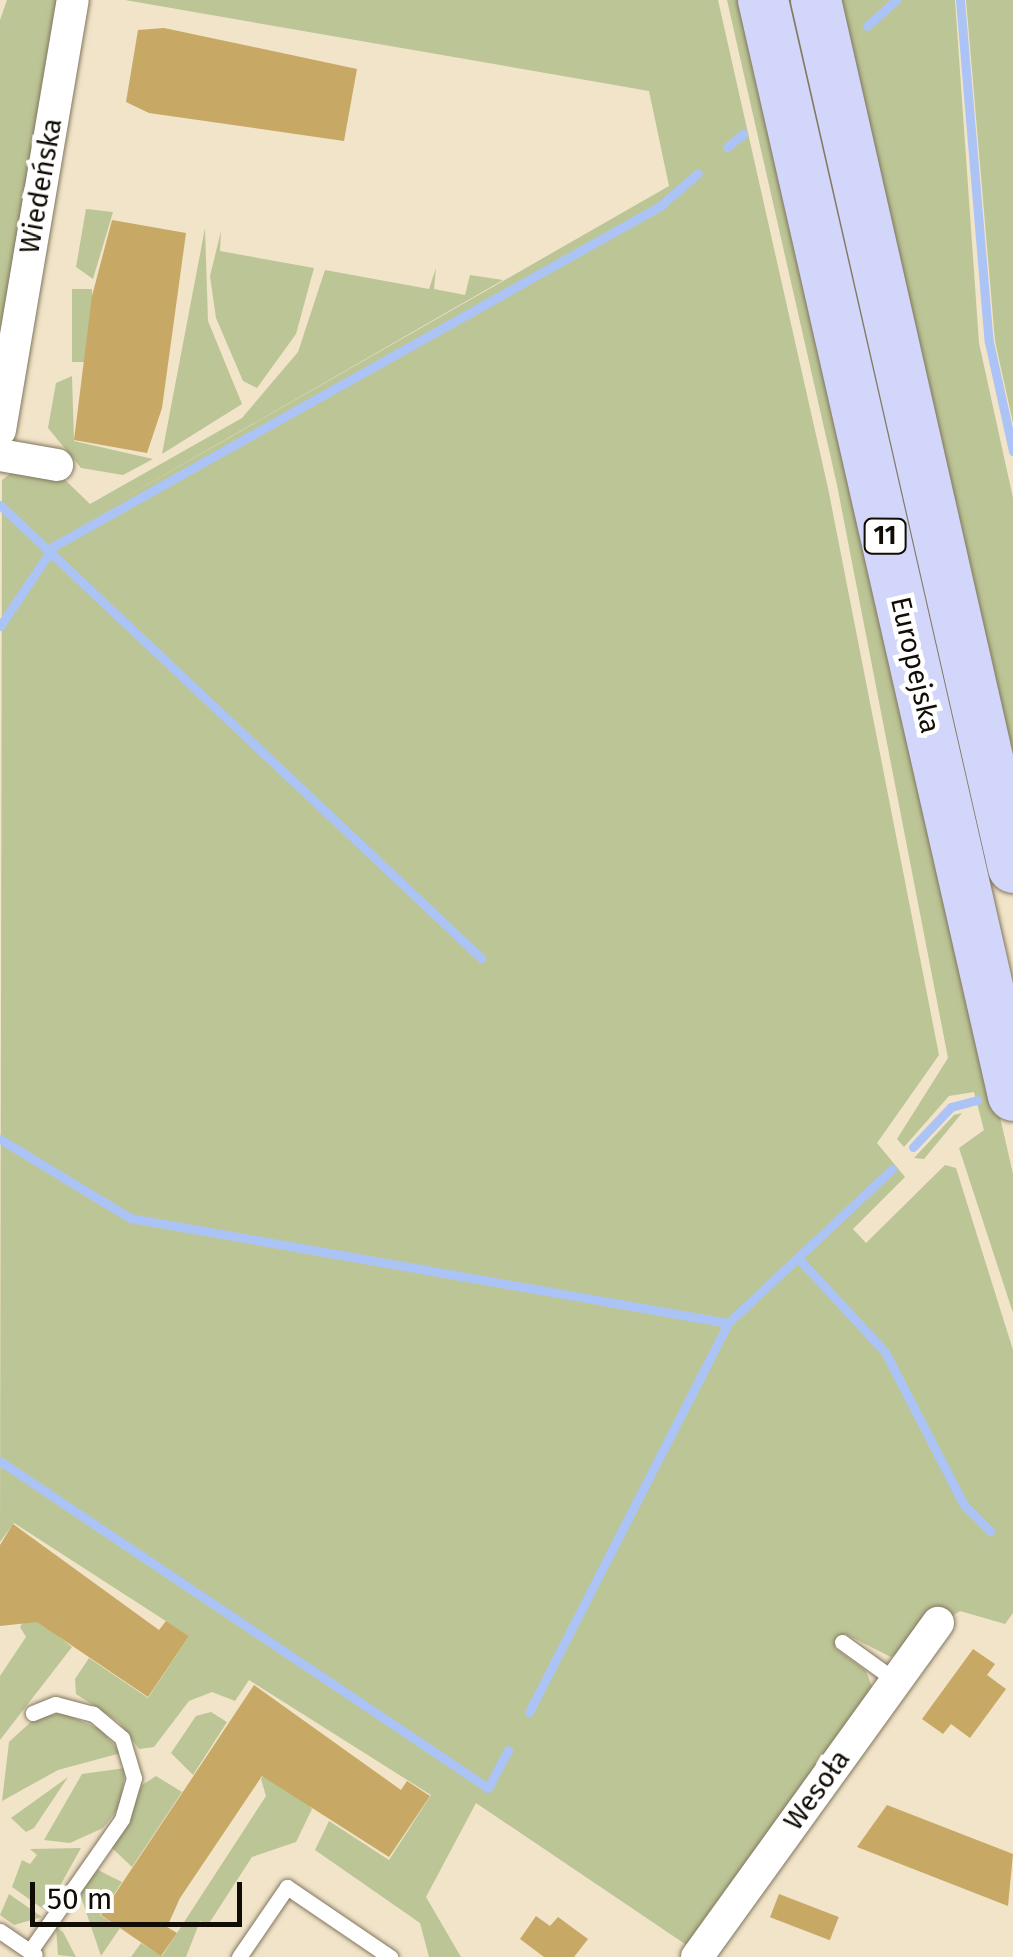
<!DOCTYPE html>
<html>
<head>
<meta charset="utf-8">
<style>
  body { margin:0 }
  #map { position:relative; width:1013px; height:1957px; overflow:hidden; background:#f1e4c9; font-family:"Fira Sans",sans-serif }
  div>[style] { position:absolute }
  .green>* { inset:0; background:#bcc596; transform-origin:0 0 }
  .stream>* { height:9px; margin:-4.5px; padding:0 4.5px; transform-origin:4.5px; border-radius:4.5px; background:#acc4f5 }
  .building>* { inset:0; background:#c7a865; transform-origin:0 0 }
  .roads { filter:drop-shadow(0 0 2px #81765e) drop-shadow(0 0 2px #81765e) }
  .lane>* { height:15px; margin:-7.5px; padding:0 7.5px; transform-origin:7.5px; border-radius:7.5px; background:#fff }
  .street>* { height:32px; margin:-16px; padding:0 16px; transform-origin:16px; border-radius:16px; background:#fff }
  .primary>* { height:50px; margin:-25px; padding:0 25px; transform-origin:25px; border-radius:25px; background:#d1d6fa }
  span { translate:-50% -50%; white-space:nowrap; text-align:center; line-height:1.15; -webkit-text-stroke:9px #fff; paint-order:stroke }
  .shield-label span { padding:2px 8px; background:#fff; border:2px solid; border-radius:8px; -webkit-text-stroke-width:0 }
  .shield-label { font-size:25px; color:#110d05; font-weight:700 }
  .street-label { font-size:28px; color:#110d05 }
  .scale { position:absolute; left:30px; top:1882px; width:212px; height:45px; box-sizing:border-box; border:5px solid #110d05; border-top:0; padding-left:12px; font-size:30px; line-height:35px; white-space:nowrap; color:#110d05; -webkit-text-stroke:8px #fff; paint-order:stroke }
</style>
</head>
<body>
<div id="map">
  <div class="green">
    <i style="clip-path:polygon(7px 0,59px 0,0 341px,0 20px)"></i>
    <i style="clip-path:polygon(125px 0,718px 0,828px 488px,939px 1055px,877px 1143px,905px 1177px,853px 1229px,866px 1243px,945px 1165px,956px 1168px,1013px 1350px,1013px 1613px,1005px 1624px,960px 1611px,891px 1657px,845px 1634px,835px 1648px,866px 1671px,873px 1689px,688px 1946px,476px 1803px,426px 1897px,461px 1957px,429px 1957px,420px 1923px,315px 1850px,329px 1821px,389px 1860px,431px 1795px,249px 1680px,235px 1701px,212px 1692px,189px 1701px,154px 1747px,139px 1749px,119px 1722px,76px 1694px,75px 1679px,89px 1658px,148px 1698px,189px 1636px,14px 1523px,0 1542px,2px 480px,15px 470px,61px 476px,90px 504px,242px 418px,298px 352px,325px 270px,429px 289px,436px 268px,434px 289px,465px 295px,470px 275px,503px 280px,89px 518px,669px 186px,649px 91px)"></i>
    <i style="clip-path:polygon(727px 0,746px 0,1013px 1174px,1013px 1313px,959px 1148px,984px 1130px,974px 1092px,949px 1096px,904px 1147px,897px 1139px,948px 1058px,837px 485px)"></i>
    <i style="clip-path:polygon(842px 0,955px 0,979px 343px,1013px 498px,1013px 795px,839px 38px)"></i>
    <i style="clip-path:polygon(966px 0,1013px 0,1013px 423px,995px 341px)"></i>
    <i style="clip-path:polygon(86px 209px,113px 212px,93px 279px,76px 267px)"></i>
    <i style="clip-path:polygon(205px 228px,208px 321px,242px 404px,162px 454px)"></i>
    <i style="clip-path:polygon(221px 231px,220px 251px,314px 268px,296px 334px,257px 388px,243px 381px,216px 318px,210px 276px)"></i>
    <i style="left:72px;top:289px;width:20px;height:73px"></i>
    <i style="clip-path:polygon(72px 376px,74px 441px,153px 459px,123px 475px,81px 468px,48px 428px,56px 383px)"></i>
    <i style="clip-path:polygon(962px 1113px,924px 1159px,914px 1158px,954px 1115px)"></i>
    <i style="clip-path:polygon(29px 1613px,72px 1647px,0 1740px,0 1676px,26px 1637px,20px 1627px)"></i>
    <i style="clip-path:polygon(211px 1712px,227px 1722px,193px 1775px,171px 1753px,196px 1716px)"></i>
    <i style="clip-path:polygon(62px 1713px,100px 1729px,121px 1753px,58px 1770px,2px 1801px,9px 1742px,34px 1719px)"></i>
    <i style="clip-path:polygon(272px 1763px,312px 1809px,296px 1842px,252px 1857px,208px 1925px,200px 1921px,186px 1957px,131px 1957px,141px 1943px,162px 1956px,266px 1796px,261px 1779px)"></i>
    <i style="clip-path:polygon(125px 1768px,121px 1805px,103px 1828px,70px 1843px,44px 1840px,82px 1774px)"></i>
    <i style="clip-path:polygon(156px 1776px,182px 1792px,132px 1867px,111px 1847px,142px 1785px)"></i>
    <i style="clip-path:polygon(68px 1777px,34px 1828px,26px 1832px,11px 1818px)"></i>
    <i style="clip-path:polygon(81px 1848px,46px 1911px,12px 1887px,22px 1860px,30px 1864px,37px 1855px,30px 1849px)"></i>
    <i style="clip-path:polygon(98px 1870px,122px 1882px,100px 1915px,120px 1928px,101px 1956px,79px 1891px)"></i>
    <i style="clip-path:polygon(9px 1894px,42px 1917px,14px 1925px,0 1915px)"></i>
    <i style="clip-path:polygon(56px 1927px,63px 1932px,76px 1957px,58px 1955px)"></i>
  </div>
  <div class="stream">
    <i style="left:960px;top:0;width:343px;rotate:85.2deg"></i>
    <i style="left:989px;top:342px;width:112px;rotate:77.6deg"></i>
    <i style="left:867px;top:26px;width:39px;rotate:-42deg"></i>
    <i style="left:727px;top:147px;width:21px;rotate:-39deg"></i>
    <i style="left:0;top:505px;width:661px;rotate:43.28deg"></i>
    <i style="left:0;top:626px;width:97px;rotate:-56deg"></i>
    <i style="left:54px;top:546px;width:695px;rotate:-29.29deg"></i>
    <i style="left:660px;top:206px;width:50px;rotate:-41deg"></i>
    <i style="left:0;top:1139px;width:152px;rotate:31.3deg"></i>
    <i style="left:130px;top:1218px;width:607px;rotate:9.96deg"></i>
    <i style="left:913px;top:1147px;width:55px;rotate:-46.5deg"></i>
    <i style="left:951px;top:1107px;width:27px;rotate:-15deg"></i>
    <i style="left:798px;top:1258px;width:128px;rotate:47.2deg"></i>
    <i style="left:885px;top:1352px;width:172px;rotate:62.7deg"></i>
    <i style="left:964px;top:1505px;width:37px;rotate:45deg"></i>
    <i style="left:0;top:1461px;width:587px;rotate:33.83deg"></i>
    <i style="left:488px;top:1788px;width:43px;rotate:-62.2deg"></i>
    <i style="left:529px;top:1712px;width:437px;rotate:-62.9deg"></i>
    <i style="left:728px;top:1323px;width:225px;rotate:-43.2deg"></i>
  </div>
  <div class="building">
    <i style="clip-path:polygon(164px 28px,357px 69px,344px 141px,149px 113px,126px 102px,138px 30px)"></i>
    <i style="clip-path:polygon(112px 220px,186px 233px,162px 408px,147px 453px,74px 440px,92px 296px)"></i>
    <i style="clip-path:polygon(13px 1524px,159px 1630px,166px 1621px,189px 1636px,148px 1697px,37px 1622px,0 1626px,0 1545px)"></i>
    <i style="clip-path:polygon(973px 1649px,995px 1664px,987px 1675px,1006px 1689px,970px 1738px,951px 1724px,943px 1734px,922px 1719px)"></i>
    <i style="clip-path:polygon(254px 1685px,401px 1790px,407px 1781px,430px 1796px,389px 1857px,262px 1776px,180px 1898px,167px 1927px,177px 1933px,161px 1956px,101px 1915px)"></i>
    <i style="clip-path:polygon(887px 1805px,1013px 1854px,1008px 1906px,857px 1847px)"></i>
    <i style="left:779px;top:1894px;width:64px;height:25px;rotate:21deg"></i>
    <i style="clip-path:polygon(536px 1916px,550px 1926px,558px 1917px,588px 1939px,574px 1957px,544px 1957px,520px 1939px)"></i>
  </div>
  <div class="roads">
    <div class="lane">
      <i style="left:842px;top:1642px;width:67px;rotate:35.8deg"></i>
      <i style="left:0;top:1931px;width:42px;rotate:34.4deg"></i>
      <i style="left:30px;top:1951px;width:161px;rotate:-55.1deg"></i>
      <i style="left:122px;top:1819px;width:43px;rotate:-73.7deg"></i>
      <i style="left:134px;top:1778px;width:42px;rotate:-106.7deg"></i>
      <i style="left:122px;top:1738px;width:38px;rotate:-140deg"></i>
      <i style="left:93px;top:1714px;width:39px;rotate:-165deg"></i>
      <i style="left:55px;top:1704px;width:24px;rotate:158deg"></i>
      <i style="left:239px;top:1957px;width:85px;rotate:-55.6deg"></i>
      <i style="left:287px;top:1887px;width:125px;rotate:34.2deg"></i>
    </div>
    <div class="street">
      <i style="left:0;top:430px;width:436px;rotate:-80.4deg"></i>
      <i style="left:0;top:455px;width:58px;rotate:10deg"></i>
      <i style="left:697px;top:1957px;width:412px;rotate:-54.2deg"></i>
    </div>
    <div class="primary">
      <i style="left:763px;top:0;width:1124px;rotate:77.15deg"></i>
      <i style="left:816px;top:0;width:890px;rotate:77.21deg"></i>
    </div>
  </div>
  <div class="shield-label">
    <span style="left:885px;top:536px">11</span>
  </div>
  <div class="street-label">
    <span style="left:41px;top:186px;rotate:-80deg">Wiedeńska</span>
    <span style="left:915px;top:665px;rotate:77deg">Europejska</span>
    <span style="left:817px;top:1790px;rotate:-54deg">Wesoła</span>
  </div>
  <div class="scale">50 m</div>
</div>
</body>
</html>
